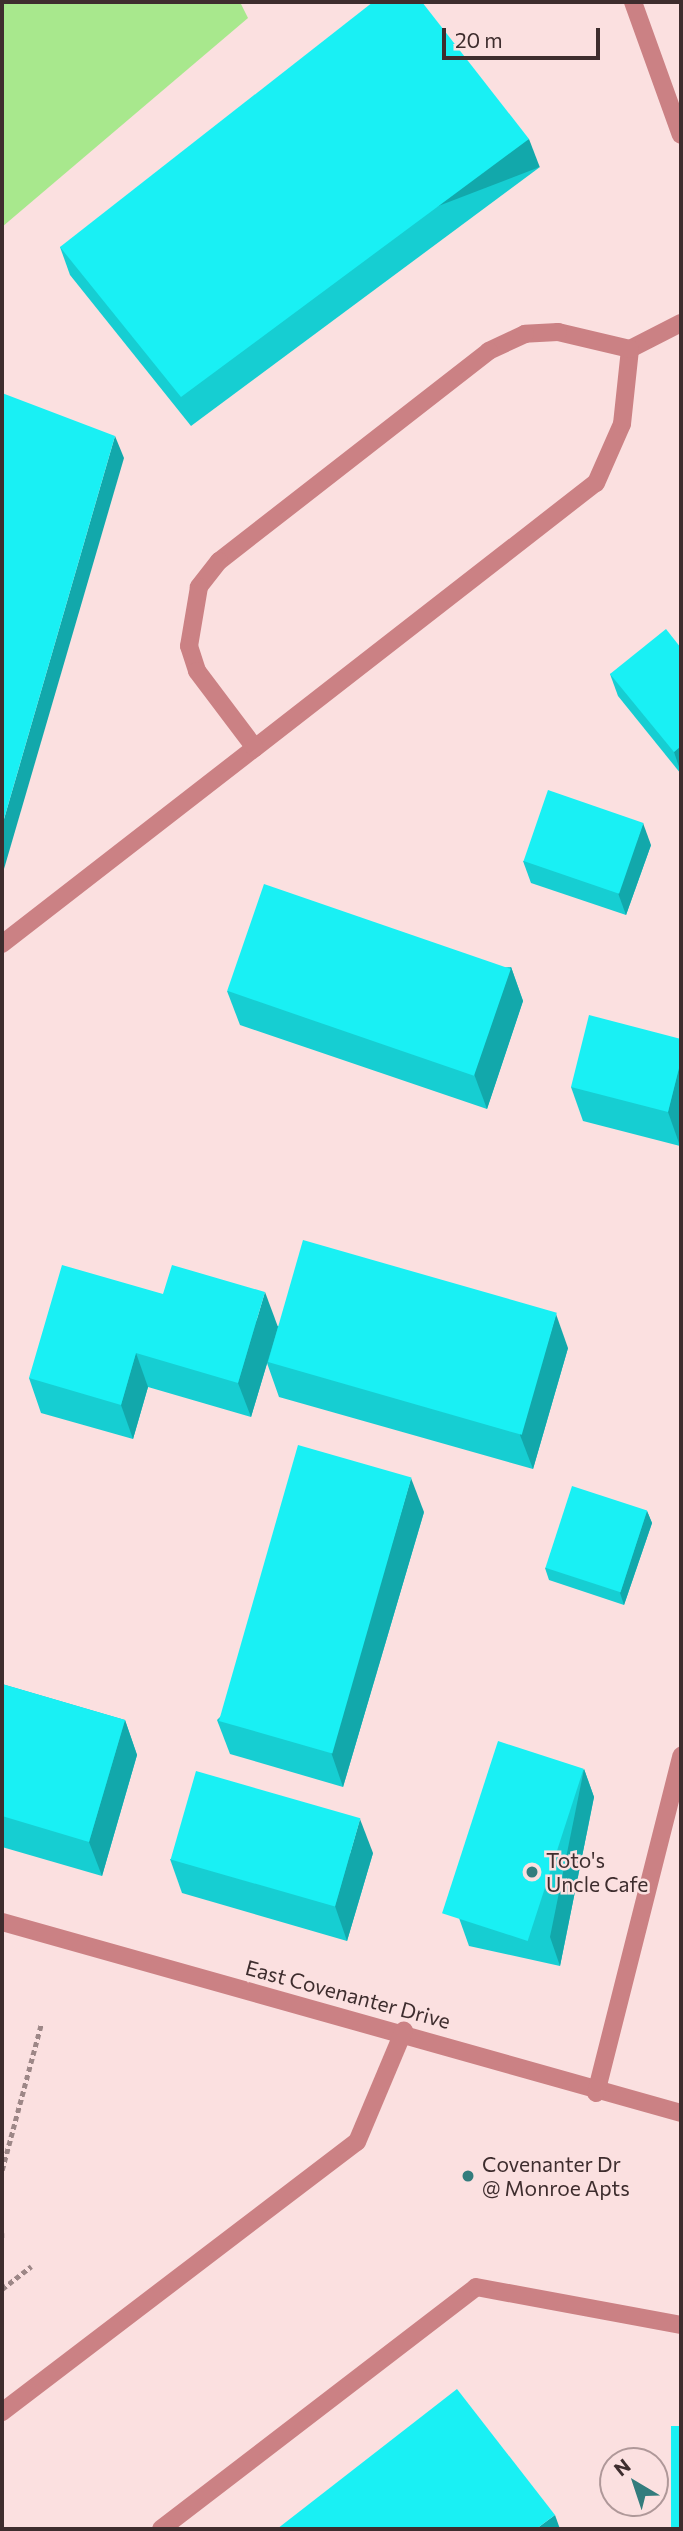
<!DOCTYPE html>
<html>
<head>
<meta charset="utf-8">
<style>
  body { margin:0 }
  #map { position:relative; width:683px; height:2531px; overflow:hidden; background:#fbe0e0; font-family:Commissioner,sans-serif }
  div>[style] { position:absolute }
  .green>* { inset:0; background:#a8e88d }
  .path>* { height:4.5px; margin-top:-2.25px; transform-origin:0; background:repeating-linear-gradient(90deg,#9d8787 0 5px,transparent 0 8.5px) }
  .minor>* { height:18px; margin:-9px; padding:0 9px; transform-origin:9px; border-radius:9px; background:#cb8184 }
  .wall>* { inset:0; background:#16ced2 }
  .shaded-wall>* { inset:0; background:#12a8ab; transform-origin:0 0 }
  .building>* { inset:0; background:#19f0f4; transform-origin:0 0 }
  .dots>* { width:19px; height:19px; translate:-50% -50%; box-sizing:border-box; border:4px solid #fbe0e0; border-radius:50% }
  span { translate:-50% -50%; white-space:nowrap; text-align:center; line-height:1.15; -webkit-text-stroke:5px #fbe0e0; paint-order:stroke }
  .poi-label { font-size:21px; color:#3e2d2e }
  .left { translate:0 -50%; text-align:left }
  .street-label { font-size:21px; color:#3e2d2e }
  .frame { position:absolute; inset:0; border:4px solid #3e2d2e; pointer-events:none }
  .north { position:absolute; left:599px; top:2447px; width:70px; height:70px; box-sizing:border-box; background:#fbe0e0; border:2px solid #af9899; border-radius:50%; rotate:321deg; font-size:19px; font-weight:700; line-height:28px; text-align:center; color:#3e2d2e }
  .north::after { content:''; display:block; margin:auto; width:24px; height:32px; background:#337c7d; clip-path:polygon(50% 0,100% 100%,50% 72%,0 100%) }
  .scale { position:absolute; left:442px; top:28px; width:158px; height:32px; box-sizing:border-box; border:4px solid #3e2d2e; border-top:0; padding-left:9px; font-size:21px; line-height:24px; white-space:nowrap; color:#3e2d2e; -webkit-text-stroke:5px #fbe0e0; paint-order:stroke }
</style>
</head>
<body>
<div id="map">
  <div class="green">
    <i style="clip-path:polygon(2px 2px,240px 2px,248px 18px,2px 227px)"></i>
  </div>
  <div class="path">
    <i style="left:2px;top:2170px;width:151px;rotate:-75deg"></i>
    <i style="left:2px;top:2233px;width:8px;rotate:90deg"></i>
    <i style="left:2px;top:2289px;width:37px;rotate:-38deg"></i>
  </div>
  <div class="minor">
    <i style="left:633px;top:2px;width:141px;rotate:70.2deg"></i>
    <i style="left:630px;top:349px;width:57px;rotate:-27deg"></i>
    <i style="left:2px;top:944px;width:320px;rotate:-37.8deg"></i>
    <i style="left:255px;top:748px;width:432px;rotate:-37.9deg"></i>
    <i style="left:596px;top:483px;width:64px;rotate:-66.2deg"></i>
    <i style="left:622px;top:424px;width:75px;rotate:-83.9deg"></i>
    <i style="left:630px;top:349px;width:74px;rotate:-166.7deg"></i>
    <i style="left:558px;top:332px;width:33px;rotate:177deg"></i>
    <i style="left:525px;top:334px;width:40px;rotate:155deg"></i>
    <i style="left:489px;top:351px;width:342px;rotate:142.1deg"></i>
    <i style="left:219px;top:561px;width:33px;rotate:128deg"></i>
    <i style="left:199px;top:587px;width:60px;rotate:99.6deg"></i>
    <i style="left:189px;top:646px;width:26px;rotate:72deg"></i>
    <i style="left:197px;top:671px;width:96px;rotate:53deg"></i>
    <i style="left:2px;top:1922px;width:705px;rotate:15.71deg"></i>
    <i style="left:596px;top:2093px;width:348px;rotate:-75.8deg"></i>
    <i style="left:2px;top:2412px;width:446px;rotate:-37.3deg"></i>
    <i style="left:357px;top:2142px;width:121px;rotate:-67.2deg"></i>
    <i style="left:161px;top:2529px;width:397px;rotate:-37.5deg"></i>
    <i style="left:476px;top:2287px;width:208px;rotate:10.5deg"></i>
  </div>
  <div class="wall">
    <i style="clip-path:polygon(540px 167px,191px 426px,70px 275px,60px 247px)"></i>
    <i style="clip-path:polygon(681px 648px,681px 774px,618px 696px,610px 674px)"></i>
    <i style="clip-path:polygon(651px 845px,626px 915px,531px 883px,523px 861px)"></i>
    <i style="clip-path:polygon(511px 967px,523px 1001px,487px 1109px,240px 1025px,227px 991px)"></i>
    <i style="clip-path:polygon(681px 1039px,681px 1143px,680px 1146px,583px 1121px,571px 1087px)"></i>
    <i style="clip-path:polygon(163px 1294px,277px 1326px,568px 1348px,533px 1469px,279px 1397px,267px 1363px,251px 1417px,148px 1387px,133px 1439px,41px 1413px,29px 1378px)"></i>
    <i style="clip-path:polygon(647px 1511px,652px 1523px,624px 1605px,549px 1580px,545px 1568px)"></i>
    <i style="clip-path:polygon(424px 1512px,343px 1787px,230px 1754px,217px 1720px)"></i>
    <i style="clip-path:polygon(2px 1684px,125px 1720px,137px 1755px,102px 1876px,2px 1847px)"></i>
    <i style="clip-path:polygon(584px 1769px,594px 1797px,560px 1966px,469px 1946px,459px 1918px)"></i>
    <i style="clip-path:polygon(373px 1853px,347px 1941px,182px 1893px,170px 1859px)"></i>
  </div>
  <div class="shaded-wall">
    <i style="left:529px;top:139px;width:30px;height:433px;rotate:69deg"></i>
    <i style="clip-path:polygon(115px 436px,124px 458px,4px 869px,2px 865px,2px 826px)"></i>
    <i style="clip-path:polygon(681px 746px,681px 773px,674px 752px)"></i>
    <i style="clip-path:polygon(643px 823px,651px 845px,626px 915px,618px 893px)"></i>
    <i style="clip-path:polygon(511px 967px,523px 1001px,487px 1109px,474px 1074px)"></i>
    <i style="clip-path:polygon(681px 1060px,681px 1143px,680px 1146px,668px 1112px)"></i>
    <i style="clip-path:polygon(265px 1292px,278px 1327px,251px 1417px,238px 1383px)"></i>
    <i style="clip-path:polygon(556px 1314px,568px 1348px,533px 1469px,520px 1435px)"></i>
    <i style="clip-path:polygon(136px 1353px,148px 1387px,133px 1439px,121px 1405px)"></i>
    <i style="clip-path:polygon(411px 1478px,424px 1512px,343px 1787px,331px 1752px)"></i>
    <i style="clip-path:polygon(647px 1511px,652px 1523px,624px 1605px,620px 1593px)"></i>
    <i style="clip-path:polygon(125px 1720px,137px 1755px,102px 1876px,89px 1842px)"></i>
    <i style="clip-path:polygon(584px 1769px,594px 1797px,560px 1966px,550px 1937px)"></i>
    <i style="clip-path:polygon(360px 1819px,373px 1853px,347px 1941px,335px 1906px)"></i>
    <i style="clip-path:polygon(555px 2515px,560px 2529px,536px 2529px)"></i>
  </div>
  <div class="building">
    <i style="clip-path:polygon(373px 2px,422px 2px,529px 139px,181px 397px,60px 247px)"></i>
    <i style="clip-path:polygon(2px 393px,115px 436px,2px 826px)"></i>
    <i style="clip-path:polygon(666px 629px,681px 648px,681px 746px,674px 752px,610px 674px)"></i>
    <i style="left:548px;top:790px;width:101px;height:75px;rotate:19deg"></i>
    <i style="left:264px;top:884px;width:261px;height:113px;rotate:19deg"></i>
    <i style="clip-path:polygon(589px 1015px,681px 1039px,681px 1060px,668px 1112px,571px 1087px)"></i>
    <i style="left:303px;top:1240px;width:264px;height:127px;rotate:16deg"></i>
    <i style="clip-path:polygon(62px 1265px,163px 1294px,172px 1265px,265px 1292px,238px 1383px,136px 1353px,121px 1405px,29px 1378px)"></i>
    <i style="left:298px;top:1445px;width:118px;height:287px;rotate:16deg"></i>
    <i style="left:572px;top:1486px;width:79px;height:86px;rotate:18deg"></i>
    <i style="clip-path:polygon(2px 1684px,125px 1720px,89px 1842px,2px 1816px)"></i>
    <i style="left:498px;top:1741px;width:90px;height:181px;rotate:18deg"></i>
    <i style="left:196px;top:1771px;width:171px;height:92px;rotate:16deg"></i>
    <i style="clip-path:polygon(457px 2389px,555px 2515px,536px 2529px,277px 2529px)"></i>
    <i style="left:671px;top:2426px;width:10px;height:103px"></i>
  </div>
  <div class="dots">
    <i style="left:532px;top:1872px;background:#337c7d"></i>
    <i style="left:468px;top:2176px;background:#337c7d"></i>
  </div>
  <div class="poi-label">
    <span class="left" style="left:546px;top:1872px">Toto's<br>Uncle Cafe</span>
    <span class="left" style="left:482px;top:2176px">Covenanter Dr<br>@ Monroe Apts</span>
  </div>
  <div class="street-label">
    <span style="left:348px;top:1994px;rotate:15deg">East Covenanter Drive</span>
  </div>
  <div class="frame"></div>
  <div class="north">N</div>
  <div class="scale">20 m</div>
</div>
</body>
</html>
